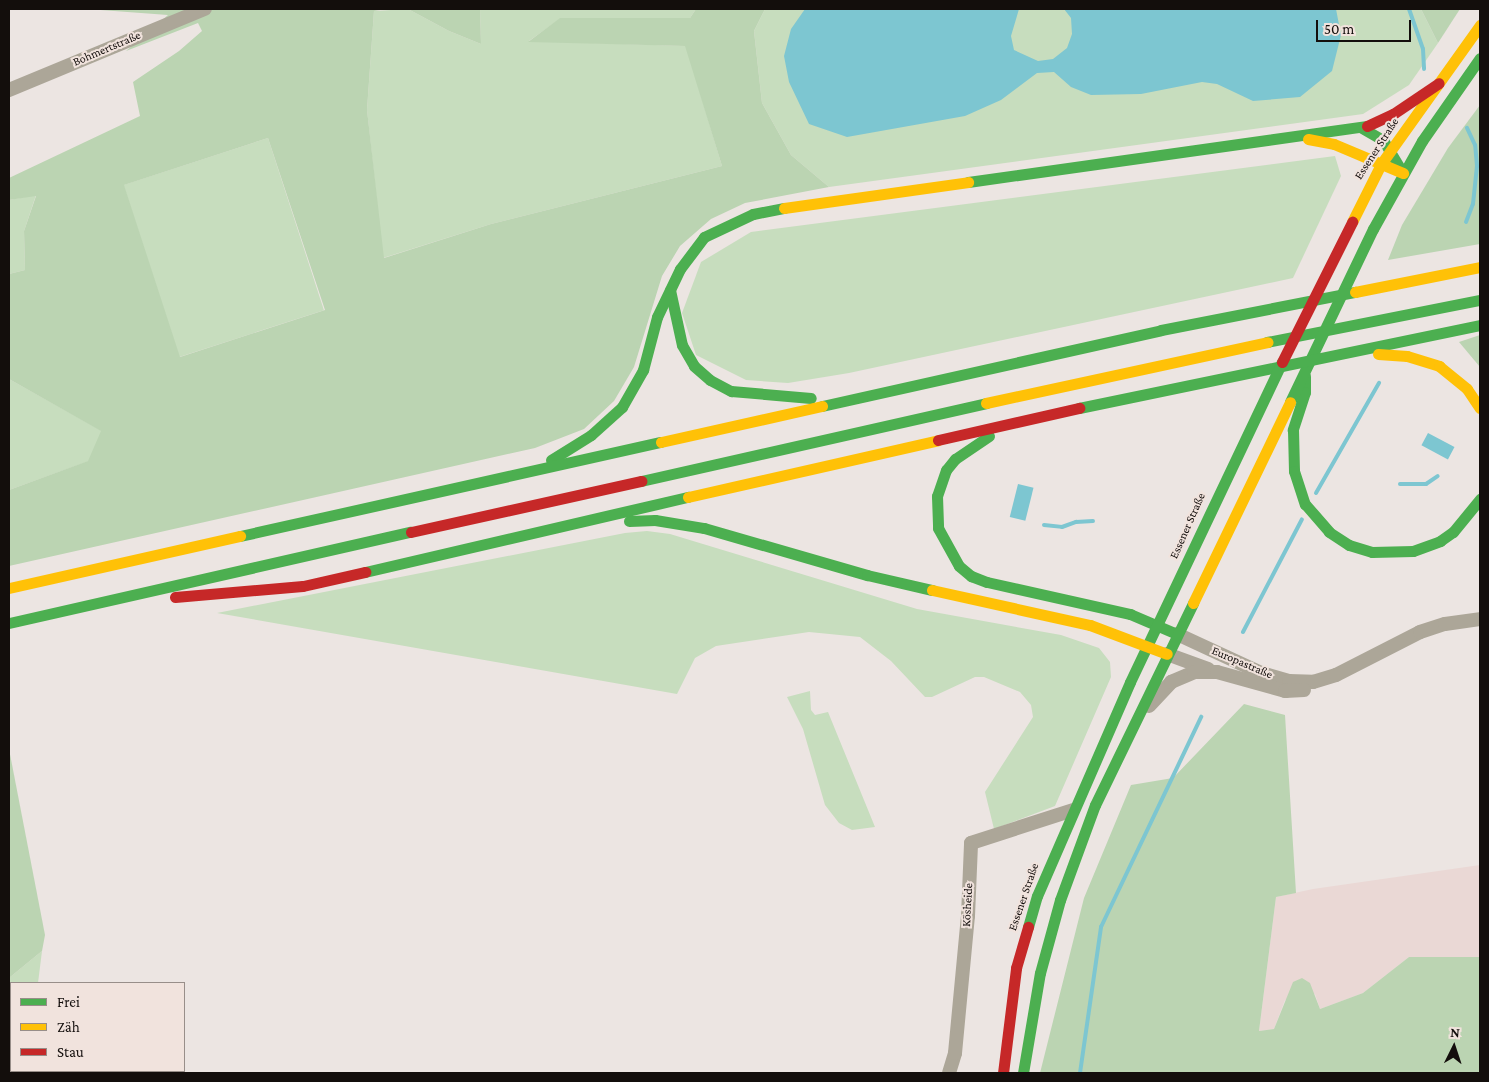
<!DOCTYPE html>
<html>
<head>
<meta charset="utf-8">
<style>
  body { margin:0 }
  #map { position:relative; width:1489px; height:1082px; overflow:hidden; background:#ece5e2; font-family:"Crimson Pro",serif }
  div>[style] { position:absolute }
  .industrial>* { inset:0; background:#ead8d5 }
  .green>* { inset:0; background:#c7ddbe; transform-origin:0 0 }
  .forest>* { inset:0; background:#bbd4b2 }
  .water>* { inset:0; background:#7dc6d1; transform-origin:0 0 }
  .stream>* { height:4px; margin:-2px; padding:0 2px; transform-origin:2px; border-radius:2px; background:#7dc6d1 }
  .street>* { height:14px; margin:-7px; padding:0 7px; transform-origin:7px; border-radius:7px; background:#aca698 }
  .fast>* { height:11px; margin:-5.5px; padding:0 5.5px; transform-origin:5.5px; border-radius:5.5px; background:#4caf50 }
  .slow>* { height:11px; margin:-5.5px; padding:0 5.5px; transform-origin:5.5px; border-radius:5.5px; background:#ffc107 }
  .jam>* { height:11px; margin:-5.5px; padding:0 5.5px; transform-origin:5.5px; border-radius:5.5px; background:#c62828 }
  span { translate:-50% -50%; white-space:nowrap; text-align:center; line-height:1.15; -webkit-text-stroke:4px #f1e3dd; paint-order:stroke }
  .street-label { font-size:12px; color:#130e0c }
  .frame { position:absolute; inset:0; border:10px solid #130e0c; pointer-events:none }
  .legend { position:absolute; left:10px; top:982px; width:175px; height:90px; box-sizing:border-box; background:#f1e3dd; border:1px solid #988e89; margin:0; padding:6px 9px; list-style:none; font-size:15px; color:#130e0c }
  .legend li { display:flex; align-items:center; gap:10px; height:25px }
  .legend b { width:25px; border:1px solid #988e89 }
  .north { position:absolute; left:1429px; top:1022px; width:50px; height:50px; -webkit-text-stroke:4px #f1e3dd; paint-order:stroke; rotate:4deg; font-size:14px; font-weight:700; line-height:20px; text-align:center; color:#130e0c }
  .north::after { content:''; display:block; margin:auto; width:18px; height:22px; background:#130e0c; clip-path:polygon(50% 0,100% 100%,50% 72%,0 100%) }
  .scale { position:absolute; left:1316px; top:20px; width:95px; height:22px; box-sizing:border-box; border:2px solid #130e0c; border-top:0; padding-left:6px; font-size:15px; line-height:18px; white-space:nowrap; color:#130e0c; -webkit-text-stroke:4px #f1e3dd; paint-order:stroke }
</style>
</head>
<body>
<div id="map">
  <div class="industrial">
    <i style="clip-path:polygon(1480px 865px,1480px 957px,1409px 957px,1363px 993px,1320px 1009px,1315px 994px,1285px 1000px,1274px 1029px,1259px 1031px,1276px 897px,1313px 889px)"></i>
  </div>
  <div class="green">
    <i style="clip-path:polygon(408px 9px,449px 31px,481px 44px,480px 9px,696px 9px,690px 18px,561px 18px,529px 41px,686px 46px,722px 166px,491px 224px,383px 258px,367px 110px,374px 11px)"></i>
    <i style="clip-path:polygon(765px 9px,1421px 9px,1438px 43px,1409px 85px,1363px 114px,829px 187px,791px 155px,762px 103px,754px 31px)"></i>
    <i style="left:268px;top:138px;width:181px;height:152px;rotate:72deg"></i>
    <i style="clip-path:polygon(1335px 156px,1341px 176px,1293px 278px,849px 373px,788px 383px,746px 380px,696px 355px,682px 313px,701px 262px,751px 232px)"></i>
    <i style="clip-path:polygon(36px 195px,24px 231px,25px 270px,9px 274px,9px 200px)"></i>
    <i style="clip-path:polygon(9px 379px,102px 431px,89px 461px,9px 490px)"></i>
    <i style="clip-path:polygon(647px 531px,670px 534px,917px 609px,1061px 635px,1099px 648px,1110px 662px,1111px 677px,1055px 806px,994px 829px,985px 792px,1033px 717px,1031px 705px,1020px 692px,984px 677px,975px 677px,932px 697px,925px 697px,891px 661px,860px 637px,809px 632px,716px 646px,695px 658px,677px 694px,217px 613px,625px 533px)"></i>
    <i style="clip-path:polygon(810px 691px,811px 710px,815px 715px,828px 712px,875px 827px,852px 830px,839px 823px,825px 805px,803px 729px,787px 697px)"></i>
    <i style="clip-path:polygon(42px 951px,38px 983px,11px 983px,9px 1024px,9px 978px)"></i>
  </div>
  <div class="forest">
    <i style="clip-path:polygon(evenodd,87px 9px,386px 9px,374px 11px,367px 110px,384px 258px,491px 224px,722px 166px,685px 46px,528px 42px,560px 18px,690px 18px,696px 9px,765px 9px,754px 31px,762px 103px,791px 155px,829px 187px,745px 203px,711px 219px,680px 246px,662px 276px,634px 367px,614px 401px,584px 429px,535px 448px,9px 566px,9px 490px,88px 461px,101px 431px,9px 379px,9px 274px,25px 270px,24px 231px,36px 196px,9px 200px,9px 178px,140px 116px,133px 82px,179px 51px,202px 31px,198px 23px,126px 51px,168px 15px,87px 9px,268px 138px,325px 310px,180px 357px,124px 185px,268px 138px)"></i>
    <i style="clip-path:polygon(408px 9px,480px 9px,481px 44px,449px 31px)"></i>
    <i style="clip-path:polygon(1421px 9px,1460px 9px,1438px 43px)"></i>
    <i style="clip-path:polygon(1480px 105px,1480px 244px,1388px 260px,1402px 225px,1448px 148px)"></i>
    <i style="clip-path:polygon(1480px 335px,1480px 367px,1459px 342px)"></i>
    <i style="clip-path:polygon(1244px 704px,1285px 715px,1296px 893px,1276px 897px,1259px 1031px,1274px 1029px,1293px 982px,1302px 978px,1310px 983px,1320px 1009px,1363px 993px,1409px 957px,1480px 957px,1480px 1073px,1040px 1073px,1084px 898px,1131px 785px,1173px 778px)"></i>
    <i style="clip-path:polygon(9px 749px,45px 935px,42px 951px,9px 978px)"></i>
  </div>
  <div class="water">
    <i style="clip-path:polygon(805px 9px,1019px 9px,1011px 36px,1014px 50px,1038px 61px,1053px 59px,1067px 48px,1072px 34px,1071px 18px,1064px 9px,1336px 9px,1341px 35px,1332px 71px,1300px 97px,1253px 101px,1217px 84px,1202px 82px,1141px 94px,1091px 95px,1071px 87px,1054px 72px,1037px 73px,1001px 100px,965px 116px,847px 137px,809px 124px,789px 82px,784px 56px,791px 29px)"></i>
    <i style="left:1428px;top:433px;width:30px;height:14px;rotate:28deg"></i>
    <i style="left:1018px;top:484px;width:16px;height:34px;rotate:14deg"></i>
  </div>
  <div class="stream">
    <i style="left:1409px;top:9px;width:42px;rotate:70.7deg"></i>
    <i style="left:1423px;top:49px;width:20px;rotate:87deg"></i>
    <i style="left:1466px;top:222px;width:19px;rotate:-69deg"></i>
    <i style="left:1473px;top:204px;width:38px;rotate:-84deg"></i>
    <i style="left:1477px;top:166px;width:21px;rotate:-95deg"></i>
    <i style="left:1475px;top:145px;width:19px;rotate:-115deg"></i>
    <i style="left:1400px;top:484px;width:26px"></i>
    <i style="left:1426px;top:484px;width:14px;rotate:-34deg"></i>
    <i style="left:1316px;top:493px;width:127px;rotate:-60.2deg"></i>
    <i style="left:1044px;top:525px;width:18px;rotate:6deg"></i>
    <i style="left:1062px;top:527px;width:15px;rotate:-20deg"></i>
    <i style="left:1076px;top:522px;width:17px;rotate:-3deg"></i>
    <i style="left:1243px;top:632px;width:127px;rotate:-62.4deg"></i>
    <i style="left:1080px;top:1073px;width:148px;rotate:-81.8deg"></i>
    <i style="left:1101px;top:927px;width:233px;rotate:-64.5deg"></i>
  </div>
  <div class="street">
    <i style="left:9px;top:90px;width:212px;rotate:-22.5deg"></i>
    <i style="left:1177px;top:634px;width:93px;rotate:24.9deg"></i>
    <i style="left:1261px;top:673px;width:29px;rotate:16deg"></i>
    <i style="left:1289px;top:681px;width:24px;rotate:2deg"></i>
    <i style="left:1313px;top:682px;width:24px;rotate:-17deg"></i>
    <i style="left:1336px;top:675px;width:94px;rotate:-27.1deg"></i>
    <i style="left:1420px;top:632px;width:26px;rotate:-18deg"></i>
    <i style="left:1445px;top:624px;width:35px;rotate:-8deg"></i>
    <i style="left:1167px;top:654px;width:44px;rotate:20.1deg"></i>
    <i style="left:1149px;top:706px;width:33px;rotate:-47deg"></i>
    <i style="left:1171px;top:682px;width:25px;rotate:-23deg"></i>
    <i style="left:1194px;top:672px;width:23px"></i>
    <i style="left:1217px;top:672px;width:71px;rotate:15.6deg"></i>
    <i style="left:1285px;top:691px;width:19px;rotate:-3deg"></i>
    <i style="left:949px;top:1073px;width:21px;rotate:-73deg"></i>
    <i style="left:955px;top:1053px;width:138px;rotate:-84.6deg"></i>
    <i style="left:968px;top:916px;width:73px;rotate:-87.6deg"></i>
    <i style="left:971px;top:843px;width:107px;rotate:-17.9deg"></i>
  </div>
  <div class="fast">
    <i style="left:1362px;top:128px;width:24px;rotate:30deg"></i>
    <i style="left:1383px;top:140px;width:39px;rotate:59deg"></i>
    <i style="left:968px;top:182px;width:403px;rotate:-8deg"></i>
    <i style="left:670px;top:290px;width:56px;rotate:77.7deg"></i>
    <i style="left:682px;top:345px;width:24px;rotate:60deg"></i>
    <i style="left:694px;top:366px;width:21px;rotate:41deg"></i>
    <i style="left:710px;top:380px;width:24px;rotate:28deg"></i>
    <i style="left:731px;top:391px;width:80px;rotate:5deg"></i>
    <i style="left:1267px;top:342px;width:217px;rotate:-11.2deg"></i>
    <i style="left:1305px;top:376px;width:16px;rotate:90deg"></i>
    <i style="left:1305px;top:392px;width:40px;rotate:108deg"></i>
    <i style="left:1293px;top:430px;width:41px;rotate:88.6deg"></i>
    <i style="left:1294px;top:471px;width:35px;rotate:72deg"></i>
    <i style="left:1305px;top:504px;width:37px;rotate:49deg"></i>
    <i style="left:1329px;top:532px;width:24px;rotate:33deg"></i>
    <i style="left:1349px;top:545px;width:24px;rotate:17deg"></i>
    <i style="left:1372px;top:552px;width:41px;rotate:-1.4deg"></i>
    <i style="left:1413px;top:551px;width:29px;rotate:-20deg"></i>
    <i style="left:1440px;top:541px;width:16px;rotate:-35deg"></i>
    <i style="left:1453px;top:532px;width:43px;rotate:-50.7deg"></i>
    <i style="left:1290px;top:402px;width:192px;rotate:-64.4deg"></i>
    <i style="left:1373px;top:229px;width:101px;rotate:-60.9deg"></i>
    <i style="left:1422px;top:141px;width:101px;rotate:-55.1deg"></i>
    <i style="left:822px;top:406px;width:347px;rotate:-12.6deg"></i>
    <i style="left:1161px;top:330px;width:198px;rotate:-11.1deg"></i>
    <i style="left:1079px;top:408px;width:409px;rotate:-11.7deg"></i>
    <i style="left:989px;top:436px;width:41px;rotate:145.9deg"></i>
    <i style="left:955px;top:459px;width:14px;rotate:129deg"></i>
    <i style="left:946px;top:470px;width:28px;rotate:109deg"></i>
    <i style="left:937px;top:496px;width:32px;rotate:88deg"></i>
    <i style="left:938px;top:528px;width:43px;rotate:61.1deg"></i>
    <i style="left:959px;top:566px;width:16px;rotate:40deg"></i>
    <i style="left:971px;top:576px;width:17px;rotate:21deg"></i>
    <i style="left:987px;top:582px;width:147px;rotate:12.6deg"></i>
    <i style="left:1130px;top:614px;width:51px;rotate:23.1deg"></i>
    <i style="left:551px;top:460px;width:47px;rotate:-32deg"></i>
    <i style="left:591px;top:435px;width:42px;rotate:-42.1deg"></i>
    <i style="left:622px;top:407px;width:43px;rotate:-60.4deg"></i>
    <i style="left:643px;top:370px;width:55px;rotate:-75.2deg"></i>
    <i style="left:657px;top:317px;width:53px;rotate:-64.4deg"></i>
    <i style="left:680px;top:269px;width:40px;rotate:-53deg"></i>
    <i style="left:704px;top:237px;width:54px;rotate:-25.1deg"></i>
    <i style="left:753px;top:214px;width:32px;rotate:-11deg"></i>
    <i style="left:641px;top:481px;width:354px;rotate:-12.7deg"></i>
    <i style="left:629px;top:521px;width:26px;rotate:-2deg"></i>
    <i style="left:655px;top:520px;width:50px;rotate:9.3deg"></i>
    <i style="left:704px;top:528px;width:170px;rotate:16.1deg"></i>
    <i style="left:867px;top:575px;width:67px;rotate:13deg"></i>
    <i style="left:240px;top:536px;width:431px;rotate:-12.6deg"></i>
    <i style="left:365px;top:572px;width:332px;rotate:-13.1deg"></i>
    <i style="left:9px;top:623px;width:412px;rotate:-12.8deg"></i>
    <i style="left:1028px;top:927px;width:32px;rotate:-74deg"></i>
    <i style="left:1037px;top:896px;width:233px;rotate:-66.5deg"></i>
    <i style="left:1130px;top:682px;width:354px;rotate:-64.6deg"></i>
    <i style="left:1023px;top:1073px;width:101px;rotate:-80.4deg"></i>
    <i style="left:1040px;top:973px;width:76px;rotate:-74.7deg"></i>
    <i style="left:1060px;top:900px;width:101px;rotate:-69.8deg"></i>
    <i style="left:1095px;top:805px;width:225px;rotate:-64.1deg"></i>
  </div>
  <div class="slow">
    <i style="left:1308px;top:139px;width:26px;rotate:11deg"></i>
    <i style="left:1334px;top:144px;width:75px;rotate:22.8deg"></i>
    <i style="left:784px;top:208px;width:186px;rotate:-8deg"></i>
    <i style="left:1352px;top:222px;width:65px;rotate:-63.4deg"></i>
    <i style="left:1381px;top:164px;width:171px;rotate:-54.5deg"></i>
    <i style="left:1355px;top:292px;width:127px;rotate:-11.3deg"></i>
    <i style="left:1378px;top:354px;width:29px;rotate:4deg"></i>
    <i style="left:1407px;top:356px;width:34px;rotate:17deg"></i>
    <i style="left:1439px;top:366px;width:36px;rotate:39deg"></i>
    <i style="left:1467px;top:389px;width:23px;rotate:56deg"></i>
    <i style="left:986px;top:403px;width:288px;rotate:-12.2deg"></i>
    <i style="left:661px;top:442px;width:165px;rotate:-12.6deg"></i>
    <i style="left:688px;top:497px;width:256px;rotate:-12.8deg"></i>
    <i style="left:9px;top:588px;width:237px;rotate:-12.7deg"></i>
    <i style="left:932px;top:590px;width:162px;rotate:12.5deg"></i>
    <i style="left:1090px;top:625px;width:82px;rotate:20.6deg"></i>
    <i style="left:1193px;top:603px;width:223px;rotate:-64.2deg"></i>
  </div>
  <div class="jam">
    <i style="left:1367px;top:126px;width:29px;rotate:-25deg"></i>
    <i style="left:1393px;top:114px;width:55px;rotate:-34deg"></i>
    <i style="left:1282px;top:362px;width:157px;rotate:-63.4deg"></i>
    <i style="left:938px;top:440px;width:145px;rotate:-12.8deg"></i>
    <i style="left:411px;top:532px;width:236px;rotate:-12.5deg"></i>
    <i style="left:175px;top:597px;width:128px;rotate:-4.9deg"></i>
    <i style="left:303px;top:586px;width:64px;rotate:-12.7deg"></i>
    <i style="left:1003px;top:1073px;width:106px;rotate:-82.9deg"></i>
    <i style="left:1016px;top:968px;width:43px;rotate:-73.7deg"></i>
  </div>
  <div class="street-label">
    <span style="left:107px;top:49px;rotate:-23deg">Bohmertstraße</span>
    <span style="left:1377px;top:149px;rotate:-57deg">Essener Straße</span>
    <span style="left:1188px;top:526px;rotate:-66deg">Essener Straße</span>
    <span style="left:1242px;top:663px;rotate:23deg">Europastraße</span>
    <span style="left:1024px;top:897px;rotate:-71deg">Essener Straße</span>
    <span style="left:968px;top:905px;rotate:-87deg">Kösheide</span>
  </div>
  <div class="frame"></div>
  <ul class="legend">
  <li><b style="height:6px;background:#4caf50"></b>Frei</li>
  <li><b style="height:6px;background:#ffc107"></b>Zäh</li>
  <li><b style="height:6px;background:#c62828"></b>Stau</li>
  </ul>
  <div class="north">N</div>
  <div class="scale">50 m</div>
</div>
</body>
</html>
